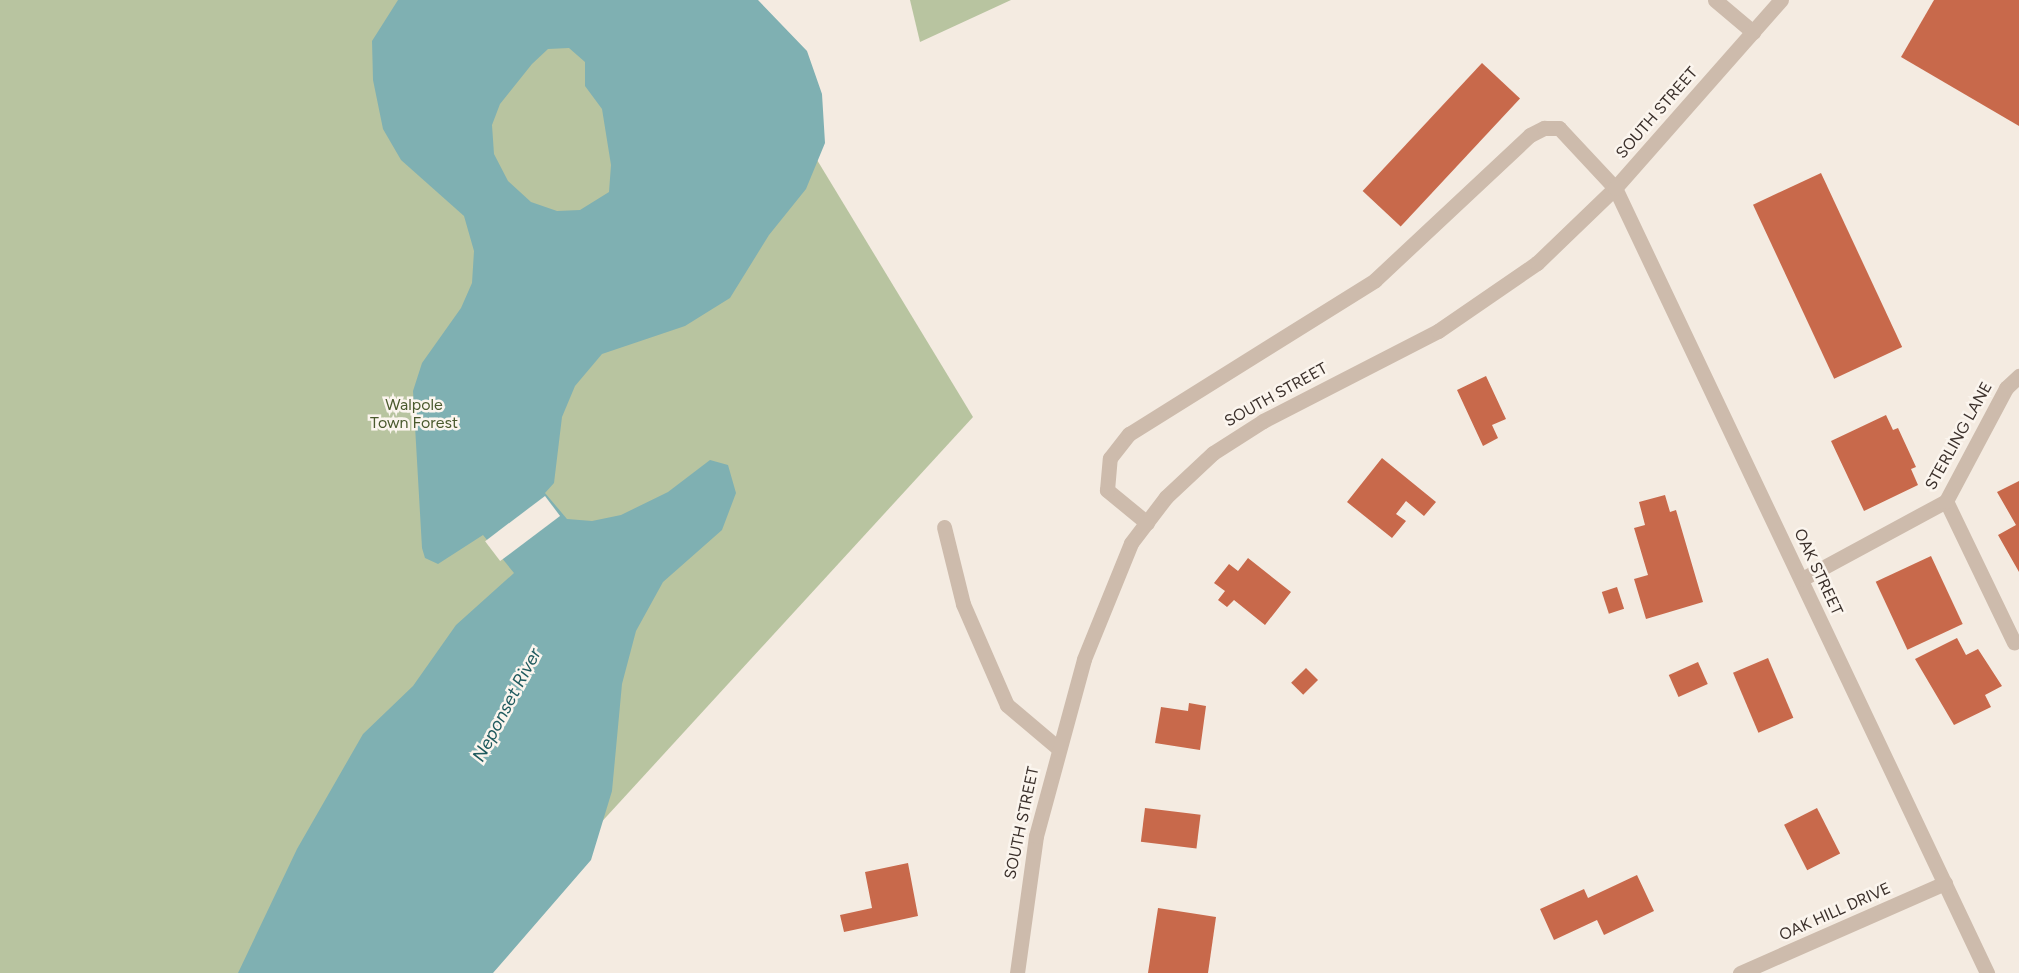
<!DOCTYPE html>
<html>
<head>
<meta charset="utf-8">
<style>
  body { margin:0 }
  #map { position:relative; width:2019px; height:973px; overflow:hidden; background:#f4ebe1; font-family:Figtree,sans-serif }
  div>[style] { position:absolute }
  .green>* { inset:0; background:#b8c4a0 }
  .water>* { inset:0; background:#7fb0b2 }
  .pier>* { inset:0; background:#f4ebe1; transform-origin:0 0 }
  .building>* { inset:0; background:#c8694b; transform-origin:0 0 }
  .service>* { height:15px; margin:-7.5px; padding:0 7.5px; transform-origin:7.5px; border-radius:7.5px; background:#cdbbac }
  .minor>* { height:15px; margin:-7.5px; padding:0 7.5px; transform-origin:7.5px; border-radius:7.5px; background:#cdbbac }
  .tertiary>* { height:15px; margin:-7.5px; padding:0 7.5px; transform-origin:7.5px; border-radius:7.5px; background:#cdbbac }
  span { translate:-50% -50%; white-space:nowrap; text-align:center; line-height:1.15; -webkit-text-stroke:5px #fbf5ee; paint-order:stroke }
  .street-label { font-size:16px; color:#3b302b }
  .park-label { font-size:16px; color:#4a5a2e }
  .water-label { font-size:18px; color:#1f5a5e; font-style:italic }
</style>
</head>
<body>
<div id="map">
  <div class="green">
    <i style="clip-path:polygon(0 0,720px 0,973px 417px,463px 973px,0 973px)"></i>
    <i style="clip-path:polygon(910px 0,1011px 0,920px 42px)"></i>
  </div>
  <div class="water">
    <i style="clip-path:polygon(evenodd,398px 0,758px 0,807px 51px,822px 94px,825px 143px,806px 189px,769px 235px,730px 298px,685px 326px,602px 354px,575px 386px,562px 417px,554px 483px,545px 493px,567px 519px,592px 521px,621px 515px,668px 492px,710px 460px,728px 465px,736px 493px,722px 530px,663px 582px,636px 631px,622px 684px,612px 791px,591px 860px,493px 973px,238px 973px,297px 849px,363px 734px,413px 686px,456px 625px,514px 573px,483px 535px,438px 564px,425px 558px,422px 548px,413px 391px,422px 363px,461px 308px,472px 283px,474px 251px,464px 216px,401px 160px,383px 129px,373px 80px,372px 41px,398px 0,569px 48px,585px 62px,585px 86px,602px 109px,611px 165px,609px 192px,580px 210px,557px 211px,531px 202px,508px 181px,494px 154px,492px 125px,500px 104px,532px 64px,548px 49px,569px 48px)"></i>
  </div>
  <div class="pier">
    <i style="left:545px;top:496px;width:25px;height:75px;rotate:53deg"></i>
  </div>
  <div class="building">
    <i style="clip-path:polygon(1934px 0,2019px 0,2019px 126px,1901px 57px)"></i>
    <i style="left:1482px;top:63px;width:52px;height:175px;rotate:43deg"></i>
    <i style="left:1821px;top:173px;width:192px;height:75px;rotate:65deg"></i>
    <i style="clip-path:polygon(1486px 376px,1506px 419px,1492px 425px,1498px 438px,1483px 446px,1457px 390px)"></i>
    <i style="clip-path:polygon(1886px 415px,1893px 430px,1898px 428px,1916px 467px,1911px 469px,1918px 485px,1864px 511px,1831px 441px)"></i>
    <i style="clip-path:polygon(1382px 458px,1436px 502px,1424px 516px,1406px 501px,1396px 514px,1406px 521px,1392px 538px,1347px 502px)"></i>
    <i style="clip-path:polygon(2019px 481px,2019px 572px,1998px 535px,2016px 525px,1997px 492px)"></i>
    <i style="clip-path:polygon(1665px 495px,1670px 512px,1676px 510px,1703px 602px,1646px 619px,1634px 579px,1648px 575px,1634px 528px,1645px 525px,1639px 502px)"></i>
    <i style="left:1931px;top:556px;width:75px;height:61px;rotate:65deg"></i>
    <i style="clip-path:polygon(1248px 558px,1291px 592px,1265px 625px,1234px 600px,1227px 607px,1218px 600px,1225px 591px,1214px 583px,1229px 564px,1238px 571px)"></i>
    <i style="left:1617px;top:587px;width:23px;height:16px;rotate:72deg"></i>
    <i style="clip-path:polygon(1957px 638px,1966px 655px,1978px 649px,2002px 686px,1985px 695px,1991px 707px,1954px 725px,1915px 659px)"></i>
    <i style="left:1768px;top:658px;width:65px;height:38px;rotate:67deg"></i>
    <i style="left:1698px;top:662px;width:24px;height:32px;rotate:66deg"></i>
    <i style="left:1306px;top:668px;width:17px;height:21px;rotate:45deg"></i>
    <i style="clip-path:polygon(1189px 703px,1206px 706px,1200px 750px,1155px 743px,1161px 707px,1188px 711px)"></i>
    <i style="left:1145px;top:808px;width:56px;height:34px;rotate:7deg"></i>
    <i style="left:1817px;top:808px;width:51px;height:37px;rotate:63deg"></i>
    <i style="clip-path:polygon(908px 863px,918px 916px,844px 932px,840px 915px,872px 908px,865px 872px)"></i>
    <i style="clip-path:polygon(1637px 875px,1654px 911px,1604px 935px,1597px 920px,1554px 940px,1540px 909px,1584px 889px,1588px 898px)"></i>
    <i style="clip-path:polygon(1158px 908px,1216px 917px,1208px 973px,1148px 973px)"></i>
  </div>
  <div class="service">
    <i style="left:1715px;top:0;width:50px;rotate:40.1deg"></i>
    <i style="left:1946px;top:501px;width:157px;rotate:64.3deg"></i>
    <i style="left:1147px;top:523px;width:52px;rotate:-140.5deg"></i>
    <i style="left:1107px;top:490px;width:32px;rotate:-85deg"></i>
    <i style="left:1110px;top:458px;width:31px;rotate:-52deg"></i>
    <i style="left:1129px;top:434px;width:290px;rotate:-32deg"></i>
    <i style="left:1375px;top:280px;width:212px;rotate:-43.1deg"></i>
    <i style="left:1530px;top:135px;width:16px;rotate:-27deg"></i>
    <i style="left:1544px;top:128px;width:15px"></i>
    <i style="left:1559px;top:128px;width:82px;rotate:47deg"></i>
    <i style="left:944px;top:527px;width:79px;rotate:76.1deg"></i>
    <i style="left:963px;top:604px;width:110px;rotate:66.5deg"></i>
    <i style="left:1007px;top:705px;width:67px;rotate:40.1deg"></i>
  </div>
  <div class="minor">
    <i style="left:1615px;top:188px;width:869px;rotate:64.64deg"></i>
    <i style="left:1802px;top:579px;width:164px;rotate:-28.4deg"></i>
    <i style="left:1946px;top:501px;width:128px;rotate:-62deg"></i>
    <i style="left:2006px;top:388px;width:18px;rotate:-43deg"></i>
    <i style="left:1740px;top:973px;width:224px;rotate:-23.7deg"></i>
  </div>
  <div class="tertiary">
    <i style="left:1017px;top:973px;width:138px;rotate:-82.1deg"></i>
    <i style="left:1036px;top:836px;width:183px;rotate:-74.8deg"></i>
    <i style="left:1084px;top:659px;width:125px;rotate:-67.9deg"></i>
    <i style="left:1131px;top:543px;width:58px;rotate:-52.7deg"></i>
    <i style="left:1166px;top:497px;width:64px;rotate:-43.1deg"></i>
    <i style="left:1213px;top:453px;width:59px;rotate:-32.6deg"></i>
    <i style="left:1263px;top:421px;width:197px;rotate:-27.2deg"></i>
    <i style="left:1438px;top:331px;width:120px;rotate:-34.5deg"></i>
    <i style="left:1537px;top:263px;width:108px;rotate:-43.9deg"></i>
    <i style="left:1615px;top:188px;width:251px;rotate:-48.6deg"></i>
  </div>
  <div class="street-label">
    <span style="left:1657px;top:113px;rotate:-49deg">SOUTH STREET</span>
    <span style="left:1276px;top:395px;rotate:-29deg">SOUTH STREET</span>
    <span style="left:1959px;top:436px;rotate:-61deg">STERLING LANE</span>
    <span style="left:1818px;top:572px;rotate:65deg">OAK STREET</span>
    <span style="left:1022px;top:823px;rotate:-78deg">SOUTH STREET</span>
    <span style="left:1835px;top:912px;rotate:-24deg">OAK HILL DRIVE</span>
  </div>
  <div class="park-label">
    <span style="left:414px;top:414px">Walpole<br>Town Forest</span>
  </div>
  <div class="water-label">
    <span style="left:507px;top:705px;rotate:-62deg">Neponset River</span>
  </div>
</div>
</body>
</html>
